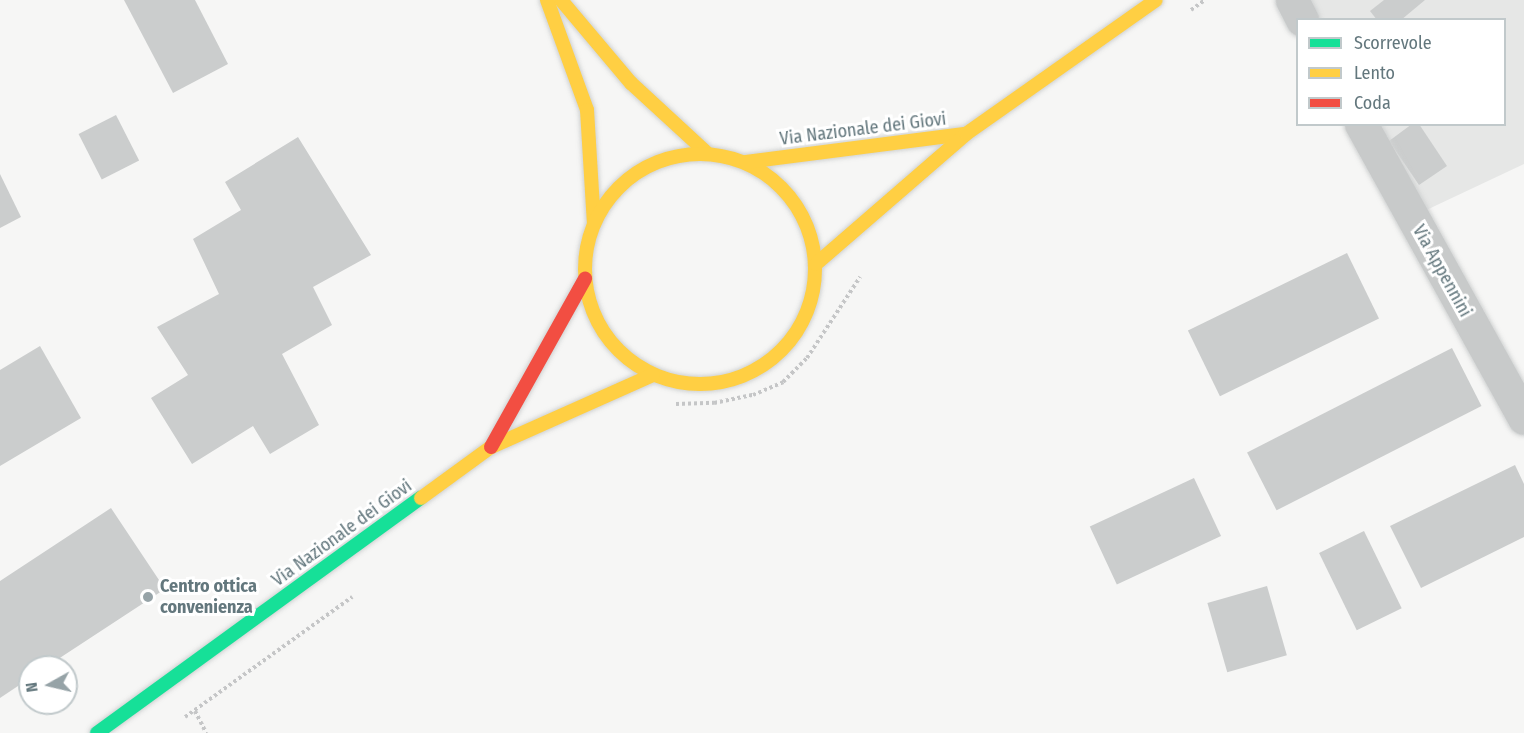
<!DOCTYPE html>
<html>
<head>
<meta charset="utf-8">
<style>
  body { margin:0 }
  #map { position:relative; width:1524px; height:733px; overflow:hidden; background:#f6f6f5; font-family:"Fira Sans Condensed",sans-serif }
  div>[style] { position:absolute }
  .built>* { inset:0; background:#e6e7e6 }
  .building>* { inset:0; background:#cbcdcd; transform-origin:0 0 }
  .path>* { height:4px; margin-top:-2px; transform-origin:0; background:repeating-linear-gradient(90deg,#c5c6c7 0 3px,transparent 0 6px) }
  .roads { filter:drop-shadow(0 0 2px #d0d2d2) drop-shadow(0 0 2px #d0d2d2) }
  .street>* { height:33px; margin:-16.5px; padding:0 16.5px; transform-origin:16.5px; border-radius:16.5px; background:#c8caca }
  .fast>* { height:14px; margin:-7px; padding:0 7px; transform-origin:7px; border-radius:7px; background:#16e098 }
  .slow>* { height:14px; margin:-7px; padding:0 7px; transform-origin:7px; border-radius:7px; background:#ffcf43 }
  .slow>.ring { margin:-7px; padding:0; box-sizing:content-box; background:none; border:14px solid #ffcf43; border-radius:50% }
  .jam>* { height:14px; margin:-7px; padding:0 7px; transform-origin:7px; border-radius:7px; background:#f24e42 }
  .dots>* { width:16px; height:16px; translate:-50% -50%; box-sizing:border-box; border:3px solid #fff; border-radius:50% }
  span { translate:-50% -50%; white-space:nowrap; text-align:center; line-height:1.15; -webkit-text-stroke:6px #fff; paint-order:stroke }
  .street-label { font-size:18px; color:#63777d }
  .poi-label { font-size:18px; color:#63777d; font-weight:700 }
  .left { translate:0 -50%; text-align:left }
  .legend { position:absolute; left:1296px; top:18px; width:210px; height:108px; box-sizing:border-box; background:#fff; border:2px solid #c1c9cb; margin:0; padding:8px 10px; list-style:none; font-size:18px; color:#63777d }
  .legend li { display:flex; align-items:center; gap:12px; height:30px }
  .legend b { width:30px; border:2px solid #c1c9cb }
  .north { position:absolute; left:18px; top:655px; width:60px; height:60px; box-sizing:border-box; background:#fff; border:2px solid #c1c9cb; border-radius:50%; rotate:262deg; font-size:16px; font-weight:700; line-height:24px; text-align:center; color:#63777d }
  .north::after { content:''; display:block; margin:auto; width:21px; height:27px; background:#96a3a7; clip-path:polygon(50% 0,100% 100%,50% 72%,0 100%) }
</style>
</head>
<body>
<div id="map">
  <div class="built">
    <i style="clip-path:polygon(1300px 0,1524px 0,1524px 164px,1420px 213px,1370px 125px,1504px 124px,1504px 20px,1311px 19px)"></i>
  </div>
  <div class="building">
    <i style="clip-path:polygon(124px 0,195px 0,228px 64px,173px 93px)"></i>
    <i style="clip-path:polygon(1384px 0,1425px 0,1401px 20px,1377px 20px,1370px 11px)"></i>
    <i style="left:116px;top:115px;width:51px;height:42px;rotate:63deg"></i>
    <i style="clip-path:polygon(1412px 124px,1419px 124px,1447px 166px,1419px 185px,1389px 141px)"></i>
    <i style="clip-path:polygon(298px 137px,371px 255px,313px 287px,332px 325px,282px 354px,319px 425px,270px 454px,253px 426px,192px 464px,151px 398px,188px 375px,157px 327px,219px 294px,193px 239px,241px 210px,225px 182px)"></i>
    <i style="clip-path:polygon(0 174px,21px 217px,0 228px)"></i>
    <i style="left:1347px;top:253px;width:73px;height:177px;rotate:64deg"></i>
    <i style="clip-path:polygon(40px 346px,81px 418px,0 466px,0 370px)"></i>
    <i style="left:1452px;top:348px;width:65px;height:230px;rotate:63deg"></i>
    <i style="clip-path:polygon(1515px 465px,1524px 484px,1524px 537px,1421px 588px,1390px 526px)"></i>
    <i style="left:1194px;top:478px;width:64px;height:115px;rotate:65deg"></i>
    <i style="clip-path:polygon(111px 508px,165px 589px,46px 667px,30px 667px,30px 678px,0 698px,0 581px)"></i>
    <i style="left:1364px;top:531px;width:86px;height:50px;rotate:64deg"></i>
    <i style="left:1267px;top:586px;width:72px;height:62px;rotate:74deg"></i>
  </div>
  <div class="path">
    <i style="left:1191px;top:10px;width:17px;rotate:-36deg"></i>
    <i style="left:676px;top:404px;width:38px;rotate:-2deg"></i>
    <i style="left:714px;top:403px;width:40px;rotate:-12deg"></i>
    <i style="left:753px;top:395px;width:33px;rotate:-23deg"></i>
    <i style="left:783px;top:382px;width:34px;rotate:-45deg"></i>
    <i style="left:807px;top:358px;width:97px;rotate:-56.8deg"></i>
    <i style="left:195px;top:711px;width:25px;rotate:63deg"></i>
    <i style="left:185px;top:717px;width:206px;rotate:-35.7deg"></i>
  </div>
  <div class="roads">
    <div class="street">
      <i style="left:1292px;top:0;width:22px;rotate:63deg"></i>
      <i style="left:1361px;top:124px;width:336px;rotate:61deg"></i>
    </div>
    <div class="fast">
      <i style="left:97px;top:733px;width:400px;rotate:-36deg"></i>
    </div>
    <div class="slow">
      <i style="left:547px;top:0;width:117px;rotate:70deg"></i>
      <i style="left:587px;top:110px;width:113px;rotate:86.5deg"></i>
      <i style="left:561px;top:0;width:109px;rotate:49.9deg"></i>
      <i style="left:631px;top:83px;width:102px;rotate:42.6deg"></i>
      <i class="ring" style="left:585px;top:154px;width:216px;height:216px"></i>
      <i style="left:746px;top:162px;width:222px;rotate:-7.3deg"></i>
      <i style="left:816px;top:264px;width:198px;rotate:-40.9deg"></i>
      <i style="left:966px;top:134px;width:232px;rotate:-35.2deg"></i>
      <i style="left:421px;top:498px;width:87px;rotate:-36.1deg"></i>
      <i style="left:491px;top:447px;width:177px;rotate:-24deg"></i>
    </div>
    <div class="jam">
      <i style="left:491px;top:447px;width:193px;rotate:-60.8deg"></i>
    </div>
  </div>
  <div class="dots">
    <i style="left:148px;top:597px;background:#96a3a7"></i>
  </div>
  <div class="street-label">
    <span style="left:863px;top:129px;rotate:-7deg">Via Nazionale dei Giovi</span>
    <span style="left:1442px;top:271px;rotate:61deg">Via Appennini</span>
    <span style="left:342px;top:533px;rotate:-36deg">Via Nazionale dei Giovi</span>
  </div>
  <div class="poi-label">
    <span class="left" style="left:160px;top:597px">Centro ottica<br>convenienza</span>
  </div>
  <ul class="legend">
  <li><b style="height:8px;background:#16e098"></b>Scorrevole</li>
  <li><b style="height:8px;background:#ffcf43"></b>Lento</li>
  <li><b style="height:8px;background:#f24e42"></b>Coda</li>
  </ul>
  <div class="north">N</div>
</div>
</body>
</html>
